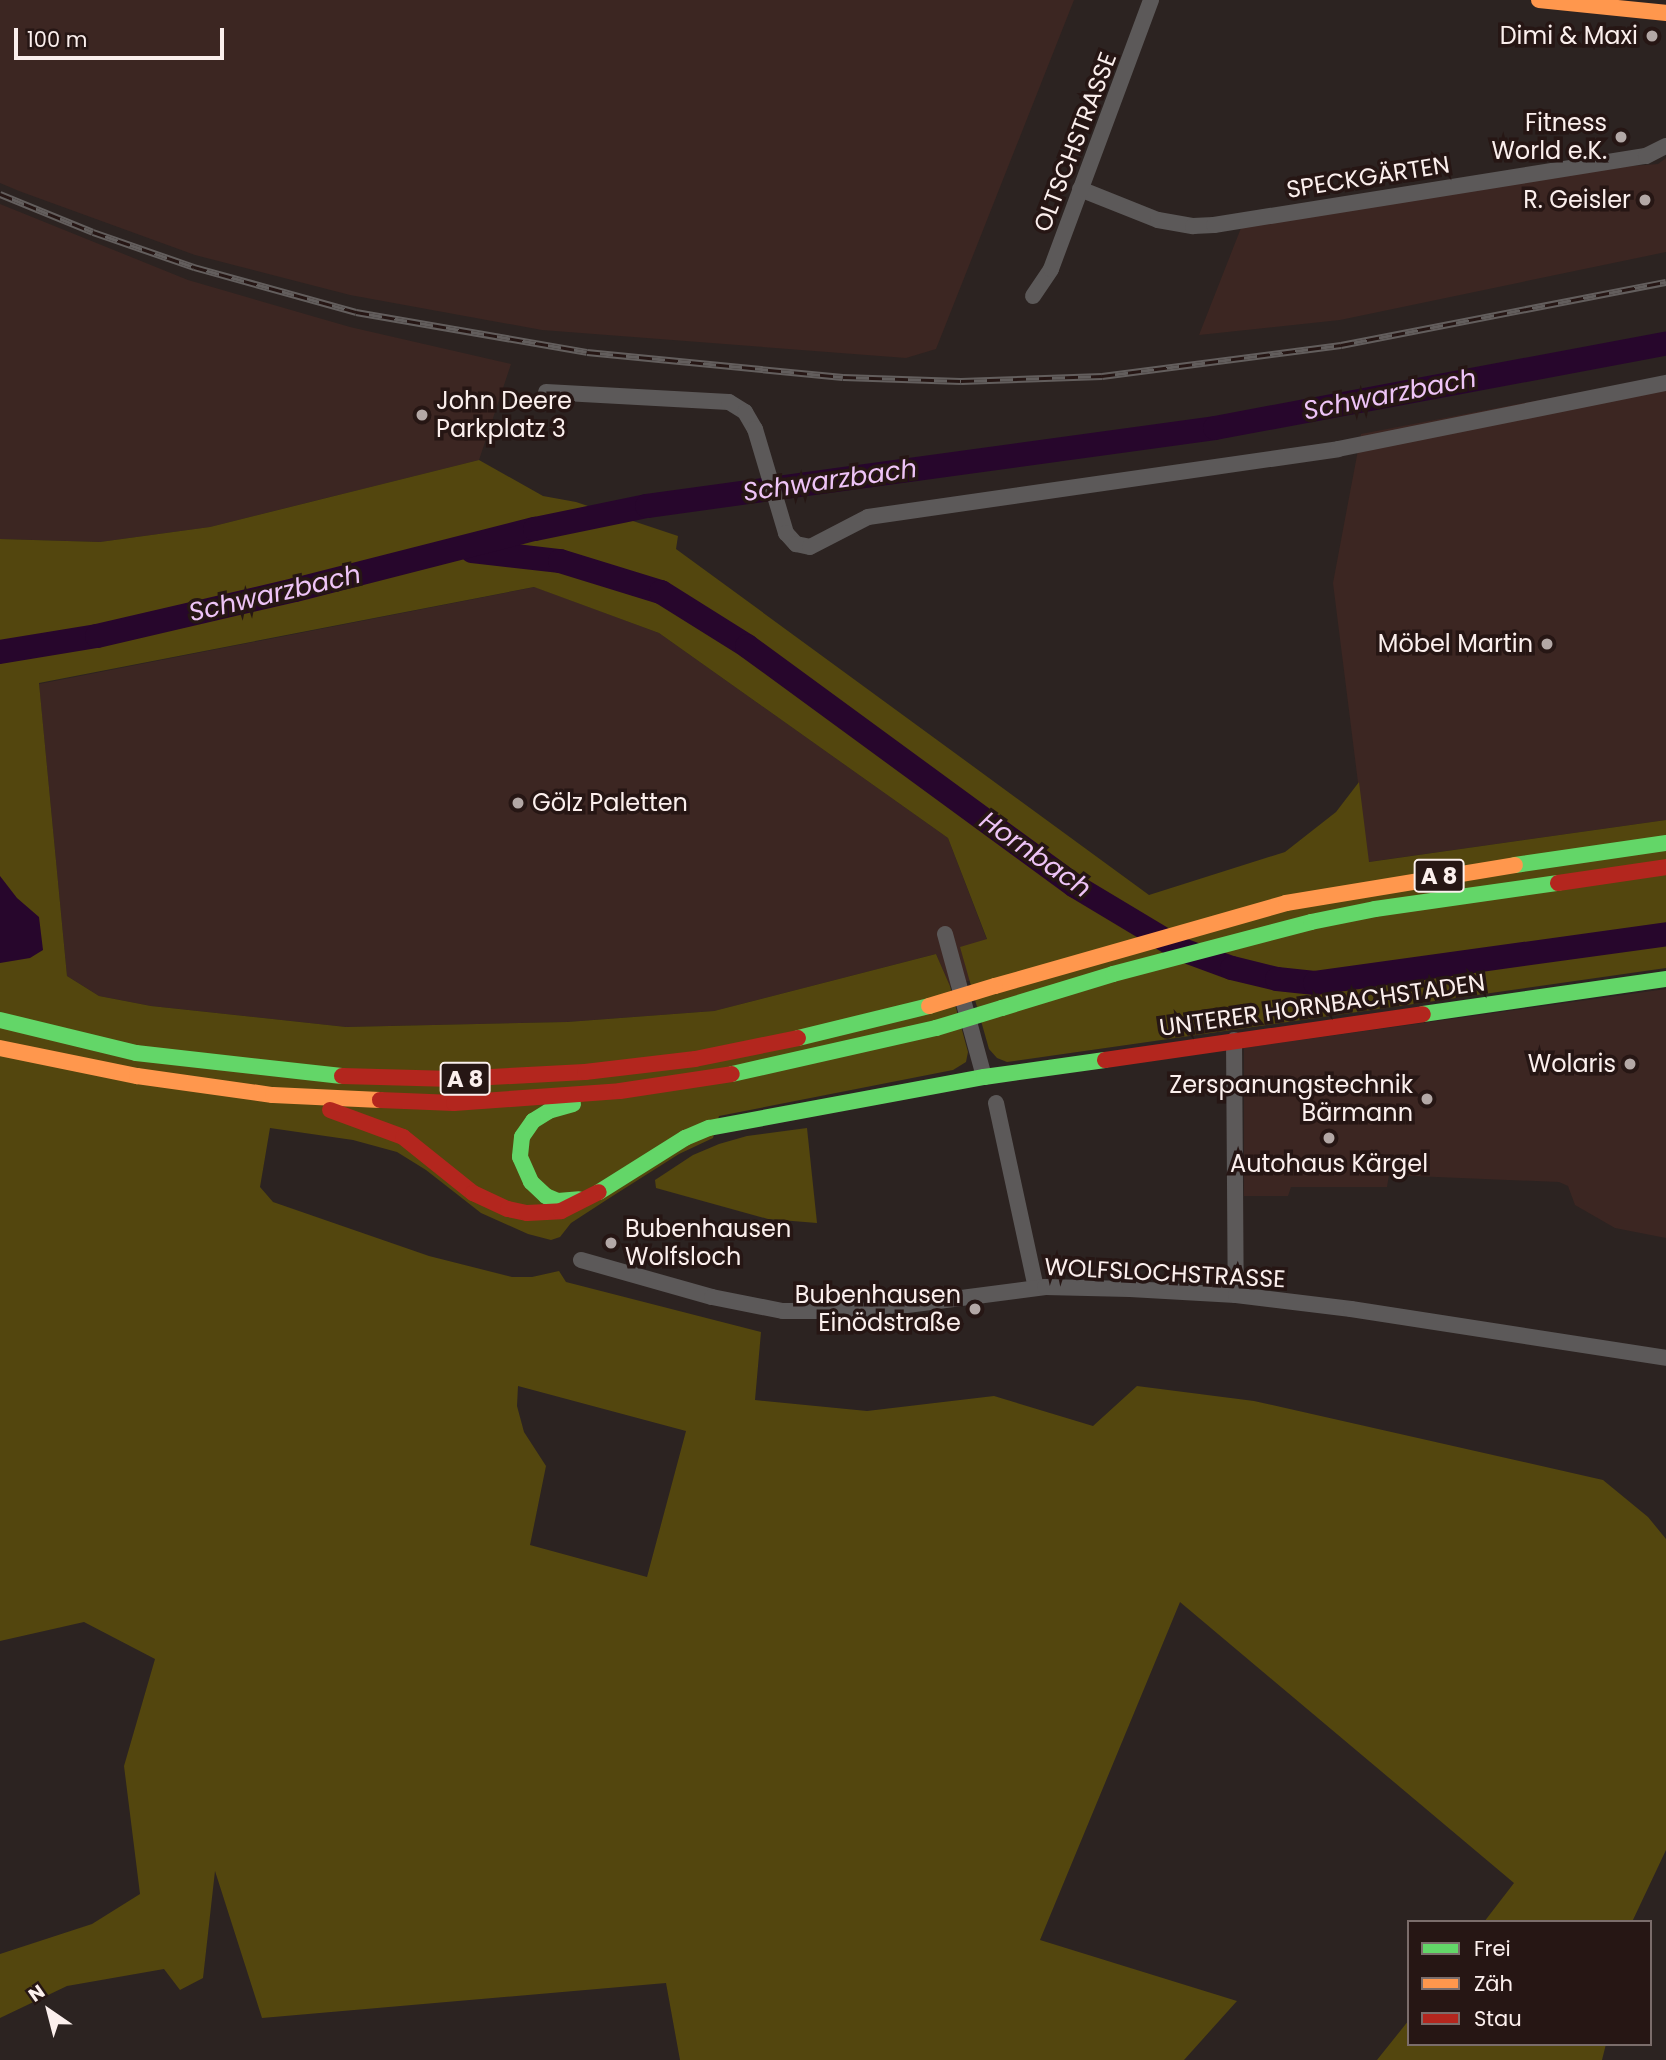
<!DOCTYPE html>
<html>
<head>
<meta charset="utf-8">
<style>
  body { margin:0 }
  #map { position:relative; width:1666px; height:2060px; overflow:hidden; background:#2c2321; font-family:Poppins,sans-serif }
  div>[style] { position:absolute }
  .built>* { inset:0; background:#3c2622 }
  .green>* { inset:0; background:#53460e }
  .water>* { inset:0; background:#27062c }
  .river>* { height:24px; margin:-12px; padding:0 12px; transform-origin:12px; border-radius:12px; background:#27062c }
  .street>* { height:16px; margin:-8px; padding:0 8px; transform-origin:8px; border-radius:8px; background:#5c5959 }
  .fast>* { height:16px; margin:-8px; padding:0 8px; transform-origin:8px; border-radius:8px; background:#63d668 }
  .slow>* { height:16px; margin:-8px; padding:0 8px; transform-origin:8px; border-radius:8px; background:#ff974d }
  .jam>* { height:16px; margin:-8px; padding:0 8px; transform-origin:8px; border-radius:8px; background:#b3261e }
  .rail>* { height:7px; margin-top:-3.5px; transform-origin:0; background:repeating-linear-gradient(90deg,#261614 0 13px,#635e5d 0 26px); box-sizing:border-box; border-block:2px solid #635e5d }
  .fast-bridge>* { height:16px; margin:-8px; padding:0 8px; transform-origin:8px; border-radius:8px; background:#63d668 }
  .slow-bridge>* { height:16px; margin:-8px; padding:0 8px; transform-origin:8px; border-radius:8px; background:#ff974d }
  .dots>* { width:19px; height:19px; translate:-50% -50%; box-sizing:border-box; border:4px solid #261614; border-radius:50% }
  span { translate:-50% -50%; white-space:nowrap; text-align:center; line-height:1.15; -webkit-text-stroke:7px #261614; paint-order:stroke }
  .shield-label span { padding:2px 5px; background:#261614; border:2px solid; border-radius:5px; -webkit-text-stroke-width:0 }
  .shield-label { font-size:23px; color:#fbefed; font-weight:700 }
  .poi-label { font-size:24px; color:#fbefed }
  .right { translate:-100% -50%; text-align:right }
  .left { translate:0 -50%; text-align:left }
  .street-label { font-size:24px; color:#fbefed }
  .water-label { font-size:26px; color:#eec4f7; font-style:italic }
  .legend { position:absolute; left:1407px; top:1920px; width:245px; height:126px; box-sizing:border-box; background:#261614; border:2px solid #7b6d6b; margin:0; padding:9px 12px; list-style:none; font-size:21px; color:#fbefed }
  .legend li { display:flex; align-items:center; gap:14px; height:35px }
  .legend b { width:35px; border:2px solid #7b6d6b }
  .north { position:absolute; left:14px; top:1976px; width:70px; height:70px; -webkit-text-stroke:5px #261614; paint-order:stroke; rotate:325deg; font-size:19px; font-weight:700; line-height:28px; text-align:center; color:#fbefed }
  .north::after { content:''; display:block; margin:auto; width:24px; height:32px; background:#fbefed; clip-path:polygon(50% 0,100% 100%,50% 72%,0 100%) }
  .scale { position:absolute; left:14px; top:28px; width:210px; height:32px; box-sizing:border-box; border:4px solid #fbefed; border-top:0; padding-left:9px; font-size:21px; line-height:24px; white-space:nowrap; color:#fbefed; -webkit-text-stroke:5px #261614; paint-order:stroke }
</style>
</head>
<body>
<div id="map">
  <div class="built">
    <i style="clip-path:polygon(0 0,1074px 0,936px 349px,906px 358px,542px 330px,350px 295px,195px 255px,19px 191px,0 183px)"></i>
    <i style="clip-path:polygon(1666px 158px,1666px 252px,1340px 320px,1199px 335px,1241px 228px,1593px 169px,1658px 164px)"></i>
    <i style="clip-path:polygon(0 204px,188px 280px,350px 327px,511px 364px,479px 460px,210px 527px,100px 542px,0 539px)"></i>
    <i style="clip-path:polygon(1666px 376px,1666px 820px,1368px 862px,1333px 583px,1361px 434px)"></i>
    <i style="clip-path:polygon(535px 587px,659px 633px,948px 838px,987px 940px,971px 980px,950px 986px,936px 954px,714px 1011px,567px 1022px,346px 1027px,151px 1006px,99px 996px,67px 976px,39px 684px)"></i>
    <i style="clip-path:polygon(1666px 989px,1666px 1238px,1615px 1228px,1575px 1205px,1568px 1186px,1559px 1182px,1389px 1175px,1387px 1187px,1291px 1187px,1288px 1196px,1244px 1196px,1244px 1048px)"></i>
  </div>
  <div class="green">
    <i style="clip-path:polygon(evenodd,479px 460px,543px 496px,576px 502px,678px 536px,676px 549px,1149px 895px,1285px 852px,1336px 812px,1359px 782px,1369px 862px,1666px 820px,1666px 968px,1007px 1062px,997px 1058px,989px 1049px,960px 947px,987px 939px,948px 838px,659px 633px,534px 587px,39px 683px,67px 976px,99px 996px,151px 1006px,346px 1027px,567px 1022px,714px 1011px,936px 954px,950px 986px,968px 1052px,966px 1062px,953px 1070px,719px 1116px,713px 1138px,679px 1154px,611px 1197px,571px 1223px,560px 1237px,551px 1240px,528px 1234px,481px 1213px,426px 1170px,397px 1152px,353px 1140px,270px 1128px,260px 1187px,273px 1202px,429px 1256px,512px 1277px,532px 1277px,559px 1271px,566px 1282px,761px 1332px,755px 1400px,867px 1411px,994px 1396px,1093px 1426px,1137px 1386px,1254px 1401px,1603px 1480px,1648px 1517px,1666px 1539px,1666px 1850px,1632px 1922px,1484px 1922px,1514px 1883px,1180px 1602px,1040px 1940px,1237px 2001px,1184px 2060px,680px 2060px,666px 1983px,262px 2018px,215px 1871px,203px 1978px,180px 1990px,164px 1969px,67px 1986px,0 2018px,0 1954px,92px 1924px,140px 1894px,124px 1766px,155px 1659px,84px 1622px,0 1641px,0 539px,100px 542px,210px 527px,479px 460px,518px 1386px,686px 1431px,647px 1577px,530px 1545px,546px 1466px,524px 1432px,517px 1406px,518px 1386px)"></i>
    <i style="clip-path:polygon(807px 1128px,817px 1223px,768px 1219px,656px 1188px,655px 1180px,693px 1155px,719px 1144px,747px 1136px)"></i>
    <i style="clip-path:polygon(1409px 2020px,1409px 2044px,1606px 2044px,1602px 2060px,1377px 2060px)"></i>
  </div>
  <div class="water">
    <i style="clip-path:polygon(0 876px,17px 898px,39px 917px,43px 950px,30px 958px,0 963px)"></i>
  </div>
  <div class="river">
    <i style="left:472px;top:551px;width:89px;rotate:6.5deg"></i>
    <i style="left:560px;top:561px;width:106px;rotate:17.1deg"></i>
    <i style="left:661px;top:592px;width:102px;rotate:32.1deg"></i>
    <i style="left:747px;top:646px;width:406px;rotate:36.2deg"></i>
    <i style="left:1075px;top:886px;width:122px;rotate:31deg"></i>
    <i style="left:1180px;top:949px;width:55px;rotate:20.1deg"></i>
    <i style="left:1232px;top:968px;width:46px;rotate:13.7deg"></i>
    <i style="left:1277px;top:979px;width:38px;rotate:6deg"></i>
    <i style="left:1315px;top:983px;width:354px;rotate:-7.9deg"></i>
    <i style="left:0;top:652px;width:98px;rotate:-9.4deg"></i>
    <i style="left:97px;top:636px;width:203px;rotate:-13.1deg"></i>
    <i style="left:295px;top:590px;width:248px;rotate:-14.3deg"></i>
    <i style="left:535px;top:529px;width:114px;rotate:-11.6deg"></i>
    <i style="left:647px;top:506px;width:573px;rotate:-7.82deg"></i>
    <i style="left:1215px;top:428px;width:459px;rotate:-10.6deg"></i>
  </div>
  <div class="street">
    <i style="left:1080px;top:189px;width:84px;rotate:21.7deg"></i>
    <i style="left:1158px;top:220px;width:36px;rotate:10deg"></i>
    <i style="left:1193px;top:226px;width:21px;rotate:-3deg"></i>
    <i style="left:1214px;top:225px;width:437px;rotate:-9.1deg"></i>
    <i style="left:1646px;top:156px;width:22px;rotate:-27deg"></i>
    <i style="left:1033px;top:296px;width:32px;rotate:-56deg"></i>
    <i style="left:1051px;top:269px;width:287px;rotate:-69.6deg"></i>
    <i style="left:546px;top:392px;width:183px;rotate:3.1deg"></i>
    <i style="left:729px;top:402px;width:19px;rotate:32deg"></i>
    <i style="left:745px;top:412px;width:20px;rotate:60deg"></i>
    <i style="left:755px;top:429px;width:109px;rotate:73.4deg"></i>
    <i style="left:786px;top:533px;width:15px;rotate:48deg"></i>
    <i style="left:796px;top:544px;width:14px;rotate:12deg"></i>
    <i style="left:810px;top:547px;width:65px;rotate:-27.3deg"></i>
    <i style="left:868px;top:517px;width:475px;rotate:-8.2deg"></i>
    <i style="left:1338px;top:449px;width:335px;rotate:-11.4deg"></i>
    <i style="left:945px;top:934px;width:148px;rotate:74.7deg"></i>
    <i style="left:1234px;top:1040px;width:255px;rotate:89.6deg"></i>
    <i style="left:996px;top:1103px;width:189px;rotate:77.8deg"></i>
    <i style="left:581px;top:1260px;width:136px;rotate:15.8deg"></i>
    <i style="left:712px;top:1297px;width:72px;rotate:11.2deg"></i>
    <i style="left:783px;top:1311px;width:78px"></i>
    <i style="left:861px;top:1311px;width:186px;rotate:-7.4deg"></i>
    <i style="left:1045px;top:1287px;width:85px;rotate:1.3deg"></i>
    <i style="left:1130px;top:1289px;width:106px;rotate:3.2deg"></i>
    <i style="left:1236px;top:1295px;width:116px;rotate:6.9deg"></i>
    <i style="left:1351px;top:1309px;width:319px;rotate:8.8deg"></i>
  </div>
  <div class="fast">
    <i style="left:1515px;top:865px;width:153px;rotate:-8.3deg"></i>
    <i style="left:1002px;top:1008px;width:116px;rotate:-17deg"></i>
    <i style="left:1113px;top:974px;width:205px;rotate:-14.7deg"></i>
    <i style="left:1311px;top:922px;width:65px;rotate:-11.5deg"></i>
    <i style="left:1375px;top:909px;width:185px;rotate:-8.1deg"></i>
    <i style="left:1423px;top:1014px;width:246px;rotate:-8.2deg"></i>
    <i style="left:0;top:1020px;width:140px;rotate:13.6deg"></i>
    <i style="left:136px;top:1053px;width:207px;rotate:6.4deg"></i>
    <i style="left:798px;top:1038px;width:135px;rotate:-13.7deg"></i>
    <i style="left:732px;top:1074px;width:209px;rotate:-12.7deg"></i>
    <i style="left:573px;top:1104px;width:25px;rotate:164deg"></i>
    <i style="left:549px;top:1111px;width:19px;rotate:148deg"></i>
    <i style="left:533px;top:1121px;width:19px;rotate:125deg"></i>
    <i style="left:522px;top:1137px;width:20px;rotate:96deg"></i>
    <i style="left:520px;top:1157px;width:27px;rotate:66deg"></i>
    <i style="left:531px;top:1182px;width:21px;rotate:43deg"></i>
    <i style="left:546px;top:1196px;width:13px;rotate:23deg"></i>
    <i style="left:558px;top:1201px;width:21px;rotate:-5deg"></i>
    <i style="left:599px;top:1192px;width:102px;rotate:-32.1deg"></i>
    <i style="left:685px;top:1138px;width:26px;rotate:-23deg"></i>
    <i style="left:709px;top:1128px;width:280px;rotate:-10.5deg"></i>
    <i style="left:984px;top:1077px;width:122px;rotate:-8deg"></i>
  </div>
  <div class="slow">
    <i style="left:1539px;top:0;width:128px;rotate:5.8deg"></i>
    <i style="left:995px;top:986px;width:303px;rotate:-15.9deg"></i>
    <i style="left:1286px;top:903px;width:232px;rotate:-9.4deg"></i>
    <i style="left:0;top:1048px;width:140px;rotate:11.6deg"></i>
    <i style="left:137px;top:1076px;width:137px;rotate:8deg"></i>
    <i style="left:273px;top:1095px;width:107px;rotate:2.7deg"></i>
  </div>
  <div class="jam">
    <i style="left:1558px;top:883px;width:109px;rotate:-8.4deg"></i>
    <i style="left:1105px;top:1060px;width:321px;rotate:-8.2deg"></i>
    <i style="left:342px;top:1076px;width:111px;rotate:1.5deg"></i>
    <i style="left:453px;top:1079px;width:132px;rotate:-3deg"></i>
    <i style="left:585px;top:1072px;width:111px;rotate:-6.7deg"></i>
    <i style="left:695px;top:1059px;width:105px;rotate:-11.5deg"></i>
    <i style="left:380px;top:1100px;width:74px;rotate:2.3deg"></i>
    <i style="left:454px;top:1103px;width:166px;rotate:-4.1deg"></i>
    <i style="left:620px;top:1091px;width:113px;rotate:-8.6deg"></i>
    <i style="left:330px;top:1110px;width:78px;rotate:20.3deg"></i>
    <i style="left:403px;top:1137px;width:90px;rotate:38.7deg"></i>
    <i style="left:473px;top:1193px;width:38px;rotate:25deg"></i>
    <i style="left:508px;top:1209px;width:19px;rotate:12deg"></i>
    <i style="left:527px;top:1213px;width:34px;rotate:-3deg"></i>
    <i style="left:561px;top:1211px;width:42px;rotate:-26.6deg"></i>
  </div>
  <div class="rail">
    <i style="left:0;top:194px;width:100px;rotate:22.2deg"></i>
    <i style="left:93px;top:232px;width:107px;rotate:19.1deg"></i>
    <i style="left:194px;top:267px;width:168px;rotate:15.5deg"></i>
    <i style="left:356px;top:312px;width:234px;rotate:9.8deg"></i>
    <i style="left:587px;top:352px;width:257px;rotate:5.6deg"></i>
    <i style="left:843px;top:377px;width:118px;rotate:1.9deg"></i>
    <i style="left:961px;top:381px;width:141px;rotate:-2deg"></i>
    <i style="left:1102px;top:376px;width:241px;rotate:-7.4deg"></i>
    <i style="left:1341px;top:345px;width:331px;rotate:-11deg"></i>
  </div>
  <div class="fast-bridge">
    <i style="left:936px;top:1028px;width:69px;rotate:-16.9deg"></i>
  </div>
  <div class="slow-bridge">
    <i style="left:929px;top:1006px;width:69px;rotate:-16.9deg"></i>
  </div>
  <div class="dots">
    <i style="left:1652px;top:36px;background:#b3a8a6"></i>
    <i style="left:1621px;top:137px;background:#b3a8a6"></i>
    <i style="left:1645px;top:200px;background:#b3a8a6"></i>
    <i style="left:422px;top:415px;background:#b3a8a6"></i>
    <i style="left:1547px;top:644px;background:#b3a8a6"></i>
    <i style="left:518px;top:803px;background:#b3a8a6"></i>
    <i style="left:1630px;top:1064px;background:#b3a8a6"></i>
    <i style="left:1427px;top:1099px;background:#b3a8a6"></i>
    <i style="left:1329px;top:1138px;background:#b3a8a6"></i>
    <i style="left:611px;top:1243px;background:#b3a8a6"></i>
    <i style="left:975px;top:1309px;background:#b3a8a6"></i>
  </div>
  <div class="shield-label">
    <span style="left:1439px;top:876px">A 8</span>
    <span style="left:465px;top:1079px">A 8</span>
  </div>
  <div class="poi-label">
    <span class="right" style="left:1638px;top:36px">Dimi &amp; Maxi</span>
    <span class="right" style="left:1607px;top:137px">Fitness<br>World e.K.</span>
    <span class="right" style="left:1631px;top:200px">R. Geisler</span>
    <span class="left" style="left:436px;top:415px">John Deere<br>Parkplatz 3</span>
    <span class="right" style="left:1533px;top:644px">Möbel Martin</span>
    <span class="left" style="left:532px;top:803px">Gölz Paletten</span>
    <span class="right" style="left:1616px;top:1064px">Wolaris</span>
    <span class="right" style="left:1413px;top:1099px">Zerspanungstechnik<br>Bärmann</span>
    <span style="left:1329px;top:1164px">Autohaus Kärgel</span>
    <span class="left" style="left:625px;top:1243px">Bubenhausen<br>Wolfsloch</span>
    <span class="right" style="left:961px;top:1309px">Bubenhausen<br>Einödstraße</span>
  </div>
  <div class="street-label">
    <span style="left:1075px;top:142px;rotate:-69deg">OLTSCHSTRASSE</span>
    <span style="left:1368px;top:177px;rotate:-9deg">SPECKGÄRTEN</span>
    <span style="left:1322px;top:1005px;rotate:-8deg">UNTERER HORNBACHSTADEN</span>
    <span style="left:1165px;top:1273px;rotate:3deg">WOLFSLOCHSTRASSE</span>
  </div>
  <div class="water-label">
    <span style="left:1390px;top:395px;rotate:-11deg">Schwarzbach</span>
    <span style="left:830px;top:481px;rotate:-8deg">Schwarzbach</span>
    <span style="left:275px;top:594px;rotate:-13deg">Schwarzbach</span>
    <span style="left:1035px;top:855px;rotate:35deg">Hornbach</span>
  </div>
  <ul class="legend">
  <li><b style="height:9px;background:#63d668"></b>Frei</li>
  <li><b style="height:9px;background:#ff974d"></b>Zäh</li>
  <li><b style="height:9px;background:#b3261e"></b>Stau</li>
  </ul>
  <div class="north">N</div>
  <div class="scale">100 m</div>
</div>
</body>
</html>
